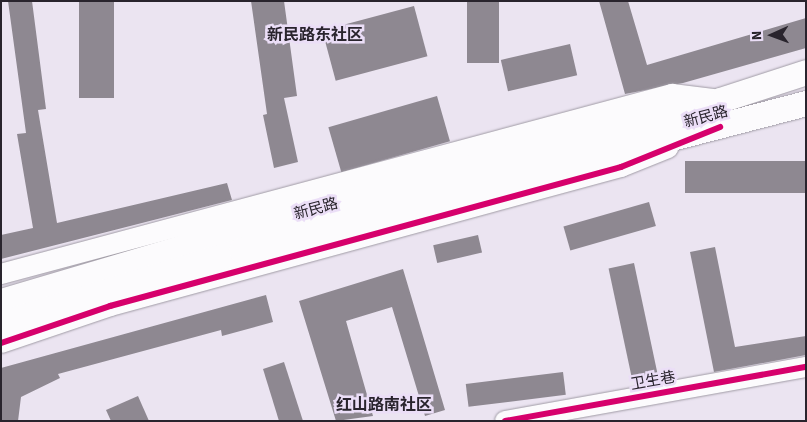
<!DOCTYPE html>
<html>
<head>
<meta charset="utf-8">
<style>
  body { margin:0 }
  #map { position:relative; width:807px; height:422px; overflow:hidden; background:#ebe4f1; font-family:"Source Sans 3","Noto Sans SC",sans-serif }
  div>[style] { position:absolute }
  .building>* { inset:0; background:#8e8891; transform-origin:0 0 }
  .roads { filter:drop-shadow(0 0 1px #a09ba5) drop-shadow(0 0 1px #a09ba5) }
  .minor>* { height:20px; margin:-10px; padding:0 10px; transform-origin:10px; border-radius:10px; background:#fcfbfd }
  .major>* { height:25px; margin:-12.5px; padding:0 12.5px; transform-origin:12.5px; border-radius:12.5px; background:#fcfbfd }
  .cycleway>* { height:6px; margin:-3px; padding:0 3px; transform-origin:3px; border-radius:3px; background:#d6006c }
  span { translate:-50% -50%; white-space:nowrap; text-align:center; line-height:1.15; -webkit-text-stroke:5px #ebdef7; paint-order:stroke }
  .street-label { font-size:15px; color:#29242d }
  .neighbourhood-label { font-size:16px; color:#29242d; font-weight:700 }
  .frame { position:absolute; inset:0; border:2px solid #29242d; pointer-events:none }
  .north { position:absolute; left:747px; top:10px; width:50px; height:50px; -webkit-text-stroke:4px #ebdef7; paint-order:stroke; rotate:268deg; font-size:14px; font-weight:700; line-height:20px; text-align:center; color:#29242d }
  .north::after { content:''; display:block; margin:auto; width:18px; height:22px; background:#29242d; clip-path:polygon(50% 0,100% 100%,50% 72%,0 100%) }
</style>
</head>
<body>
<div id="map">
  <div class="building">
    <i style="clip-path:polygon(8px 1px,32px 1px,46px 109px,38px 110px,57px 223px,227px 183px,232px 200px,1px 259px,1px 235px,33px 228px,17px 134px,26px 133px)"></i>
    <i style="left:79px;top:1px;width:35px;height:97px"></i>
    <i style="clip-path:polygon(251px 1px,284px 1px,297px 96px,284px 98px,298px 162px,274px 168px,263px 115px,267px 114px)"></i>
    <i style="left:467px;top:1px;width:32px;height:62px"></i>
    <i style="clip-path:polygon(599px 1px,628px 1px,647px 65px,806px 18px,806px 48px,683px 83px,625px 94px)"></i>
    <i style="left:414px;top:6px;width:52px;height:95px;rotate:75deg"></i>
    <i style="left:570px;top:44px;width:32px;height:71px;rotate:77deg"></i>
    <i style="left:437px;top:96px;width:47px;height:113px;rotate:74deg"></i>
    <i style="left:806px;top:161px;width:32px;height:121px;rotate:90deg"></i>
    <i style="left:649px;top:202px;width:25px;height:89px;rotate:74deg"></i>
    <i style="left:478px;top:235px;width:18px;height:46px;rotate:77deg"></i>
    <i style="clip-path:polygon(715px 247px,735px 347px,806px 336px,806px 355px,714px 372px,690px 252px)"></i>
    <i style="left:634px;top:263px;width:114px;height:26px;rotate:78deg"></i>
    <i style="clip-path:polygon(403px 269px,445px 410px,425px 416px,392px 307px,346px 321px,373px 416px,336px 421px,299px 301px)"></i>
    <i style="clip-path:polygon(266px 295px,273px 322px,222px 336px,221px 330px,58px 374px,60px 378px,21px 397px,18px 421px,1px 421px,1px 368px)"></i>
    <i style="clip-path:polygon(284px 362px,303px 421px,279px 421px,263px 369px)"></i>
    <i style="left:563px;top:372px;width:23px;height:98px;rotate:83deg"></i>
    <i style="clip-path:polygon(138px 396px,149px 421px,111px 421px,106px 410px)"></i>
  </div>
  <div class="roads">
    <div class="minor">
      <i style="left:1px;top:274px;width:695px;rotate:-15.02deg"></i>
      <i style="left:672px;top:94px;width:41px;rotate:7deg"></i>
      <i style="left:1px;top:343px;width:115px;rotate:-18.7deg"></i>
      <i style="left:110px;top:306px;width:530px;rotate:-15.22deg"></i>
      <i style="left:621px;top:167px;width:51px;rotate:-22deg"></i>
      <i style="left:505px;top:421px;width:306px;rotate:-10.2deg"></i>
    </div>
    <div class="major">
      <i style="left:1px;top:301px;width:264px;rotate:-16.5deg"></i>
      <i style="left:254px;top:226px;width:483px;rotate:-15.1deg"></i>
      <i style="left:720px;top:100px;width:90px;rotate:-18deg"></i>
      <i style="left:1px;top:323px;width:251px;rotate:-16.9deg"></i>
      <i style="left:241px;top:250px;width:584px;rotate:-14.58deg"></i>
    </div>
  </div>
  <div class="cycleway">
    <i style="left:1px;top:343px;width:115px;rotate:-18.7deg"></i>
    <i style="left:110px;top:306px;width:530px;rotate:-15.22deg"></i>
    <i style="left:621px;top:167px;width:107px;rotate:-22deg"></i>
    <i style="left:505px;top:421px;width:306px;rotate:-10.2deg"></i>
  </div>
  <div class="street-label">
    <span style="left:706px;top:117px;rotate:-15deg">新民路</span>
    <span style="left:316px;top:209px;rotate:-15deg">新民路</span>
    <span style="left:653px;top:381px;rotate:-10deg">卫生巷</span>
  </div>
  <div class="neighbourhood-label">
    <span style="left:315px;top:35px">新民路东社区</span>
    <span style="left:384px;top:405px">红山路南社区</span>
  </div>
  <div class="frame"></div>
  <div class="north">N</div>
</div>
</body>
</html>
